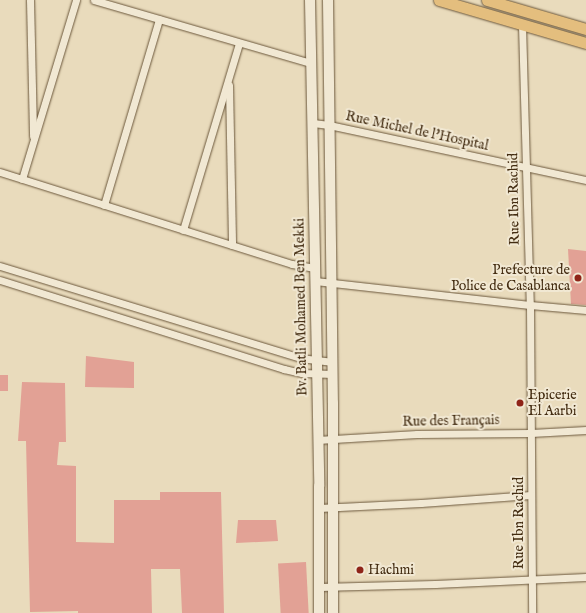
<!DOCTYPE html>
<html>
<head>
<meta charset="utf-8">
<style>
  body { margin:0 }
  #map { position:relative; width:586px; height:613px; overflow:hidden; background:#e9dbbc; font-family:"IM FELL English",serif }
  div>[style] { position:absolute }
  .building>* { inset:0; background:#e2a195; transform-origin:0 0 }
  .roads { filter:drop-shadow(0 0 1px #6c583c) drop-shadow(0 0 1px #6c583c) }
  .street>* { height:7px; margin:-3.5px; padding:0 3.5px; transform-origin:3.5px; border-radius:3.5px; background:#f1e8d3 }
  .secondary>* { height:10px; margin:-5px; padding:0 5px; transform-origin:5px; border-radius:5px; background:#f1e8d3 }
  .primary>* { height:11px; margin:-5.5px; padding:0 5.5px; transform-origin:5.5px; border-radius:5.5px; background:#e4be7e }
  .dots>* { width:11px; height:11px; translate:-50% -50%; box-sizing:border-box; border:2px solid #f1e8d3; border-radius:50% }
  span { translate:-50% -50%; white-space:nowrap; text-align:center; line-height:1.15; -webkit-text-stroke:4px #f1e8d3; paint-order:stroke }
  .street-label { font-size:14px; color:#432c11 }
  .poi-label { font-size:14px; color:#432c11 }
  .right { translate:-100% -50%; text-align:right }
  .left { translate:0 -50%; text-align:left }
</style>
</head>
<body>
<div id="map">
  <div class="building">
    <i style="clip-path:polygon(568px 249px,586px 251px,586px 305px,571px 304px)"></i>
    <i style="clip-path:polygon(86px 356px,134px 362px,134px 388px,85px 387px)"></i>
    <i style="left:0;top:375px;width:8px;height:16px"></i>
    <i style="clip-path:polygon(22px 382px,65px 383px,66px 442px,59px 442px,57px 465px,76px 466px,76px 542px,114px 543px,114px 500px,160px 500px,160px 492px,221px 492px,224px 613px,182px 613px,180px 569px,151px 569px,152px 613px,78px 613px,78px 611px,30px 612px,26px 441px,18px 441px)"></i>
    <i style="clip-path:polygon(238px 520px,276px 520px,278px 541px,236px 543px)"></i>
    <i style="left:306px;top:562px;width:51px;height:28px;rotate:87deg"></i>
  </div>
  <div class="roads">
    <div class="street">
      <i style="left:30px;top:0;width:136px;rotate:88.7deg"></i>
      <i style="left:94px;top:0;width:226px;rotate:16.2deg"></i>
      <i style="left:522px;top:25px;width:280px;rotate:88.4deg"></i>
      <i style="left:530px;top:305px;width:308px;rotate:89.6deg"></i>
      <i style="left:229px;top:85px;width:160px;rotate:88.9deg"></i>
      <i style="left:313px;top:123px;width:16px;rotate:7deg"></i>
      <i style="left:329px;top:125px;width:263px;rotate:12.1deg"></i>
      <i style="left:0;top:172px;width:306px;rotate:17.5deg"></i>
      <i style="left:292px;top:264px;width:23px;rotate:10deg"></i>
      <i style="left:22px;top:179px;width:187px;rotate:-73.2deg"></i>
      <i style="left:104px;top:205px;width:194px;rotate:-73.5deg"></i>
      <i style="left:183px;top:230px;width:195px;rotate:-73.3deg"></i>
      <i style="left:0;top:266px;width:314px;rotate:17deg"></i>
      <i style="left:300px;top:358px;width:33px;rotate:7deg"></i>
      <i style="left:0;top:280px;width:298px;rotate:17.4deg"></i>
      <i style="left:284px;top:369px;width:18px;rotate:13deg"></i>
      <i style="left:302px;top:373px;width:31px;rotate:2deg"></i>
      <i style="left:315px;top:281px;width:216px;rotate:6.4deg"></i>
      <i style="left:530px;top:305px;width:56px;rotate:5.1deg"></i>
      <i style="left:317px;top:440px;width:100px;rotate:-3.4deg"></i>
      <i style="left:417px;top:434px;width:114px;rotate:-0.5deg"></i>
      <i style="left:531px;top:433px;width:55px;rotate:-3.1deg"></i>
      <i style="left:319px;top:508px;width:102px;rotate:-2.8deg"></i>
      <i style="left:421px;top:503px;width:110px;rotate:-4.2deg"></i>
      <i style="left:320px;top:587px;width:115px;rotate:-1.5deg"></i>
      <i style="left:435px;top:584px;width:151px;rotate:-2.7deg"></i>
    </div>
    <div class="secondary">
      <i style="left:310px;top:0;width:486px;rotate:88.9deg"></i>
      <i style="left:319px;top:486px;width:127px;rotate:90deg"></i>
      <i style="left:328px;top:0;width:403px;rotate:89.3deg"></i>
      <i style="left:333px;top:403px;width:210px;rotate:90deg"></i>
    </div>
    <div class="primary">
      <i style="left:439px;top:0;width:153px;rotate:16.3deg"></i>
      <i style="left:487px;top:0;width:103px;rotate:16.3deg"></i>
    </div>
  </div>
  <div class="dots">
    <i style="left:578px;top:278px;background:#8f2418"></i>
    <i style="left:520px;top:403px;background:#8f2418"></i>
    <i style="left:360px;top:570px;background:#8f2418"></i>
  </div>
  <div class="street-label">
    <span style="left:417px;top:131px;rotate:12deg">Rue Michel de l'Hospital</span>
    <span style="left:514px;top:199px;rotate:-91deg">Rue Ibn Rachid</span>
    <span style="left:301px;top:307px;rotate:-91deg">Bv. Batli Mohamed Ben Mekki</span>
    <span style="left:451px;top:421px;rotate:-1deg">Rue des Français</span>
    <span style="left:519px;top:523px;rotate:-90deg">Rue Ibn Rachid</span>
  </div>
  <div class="poi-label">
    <span class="right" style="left:570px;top:278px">Prefecture de<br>Police de Casablanca</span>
    <span class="left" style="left:528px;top:403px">Epicerie<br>El Aarbi</span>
    <span class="left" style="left:368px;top:570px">Hachmi</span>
  </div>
</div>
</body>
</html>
